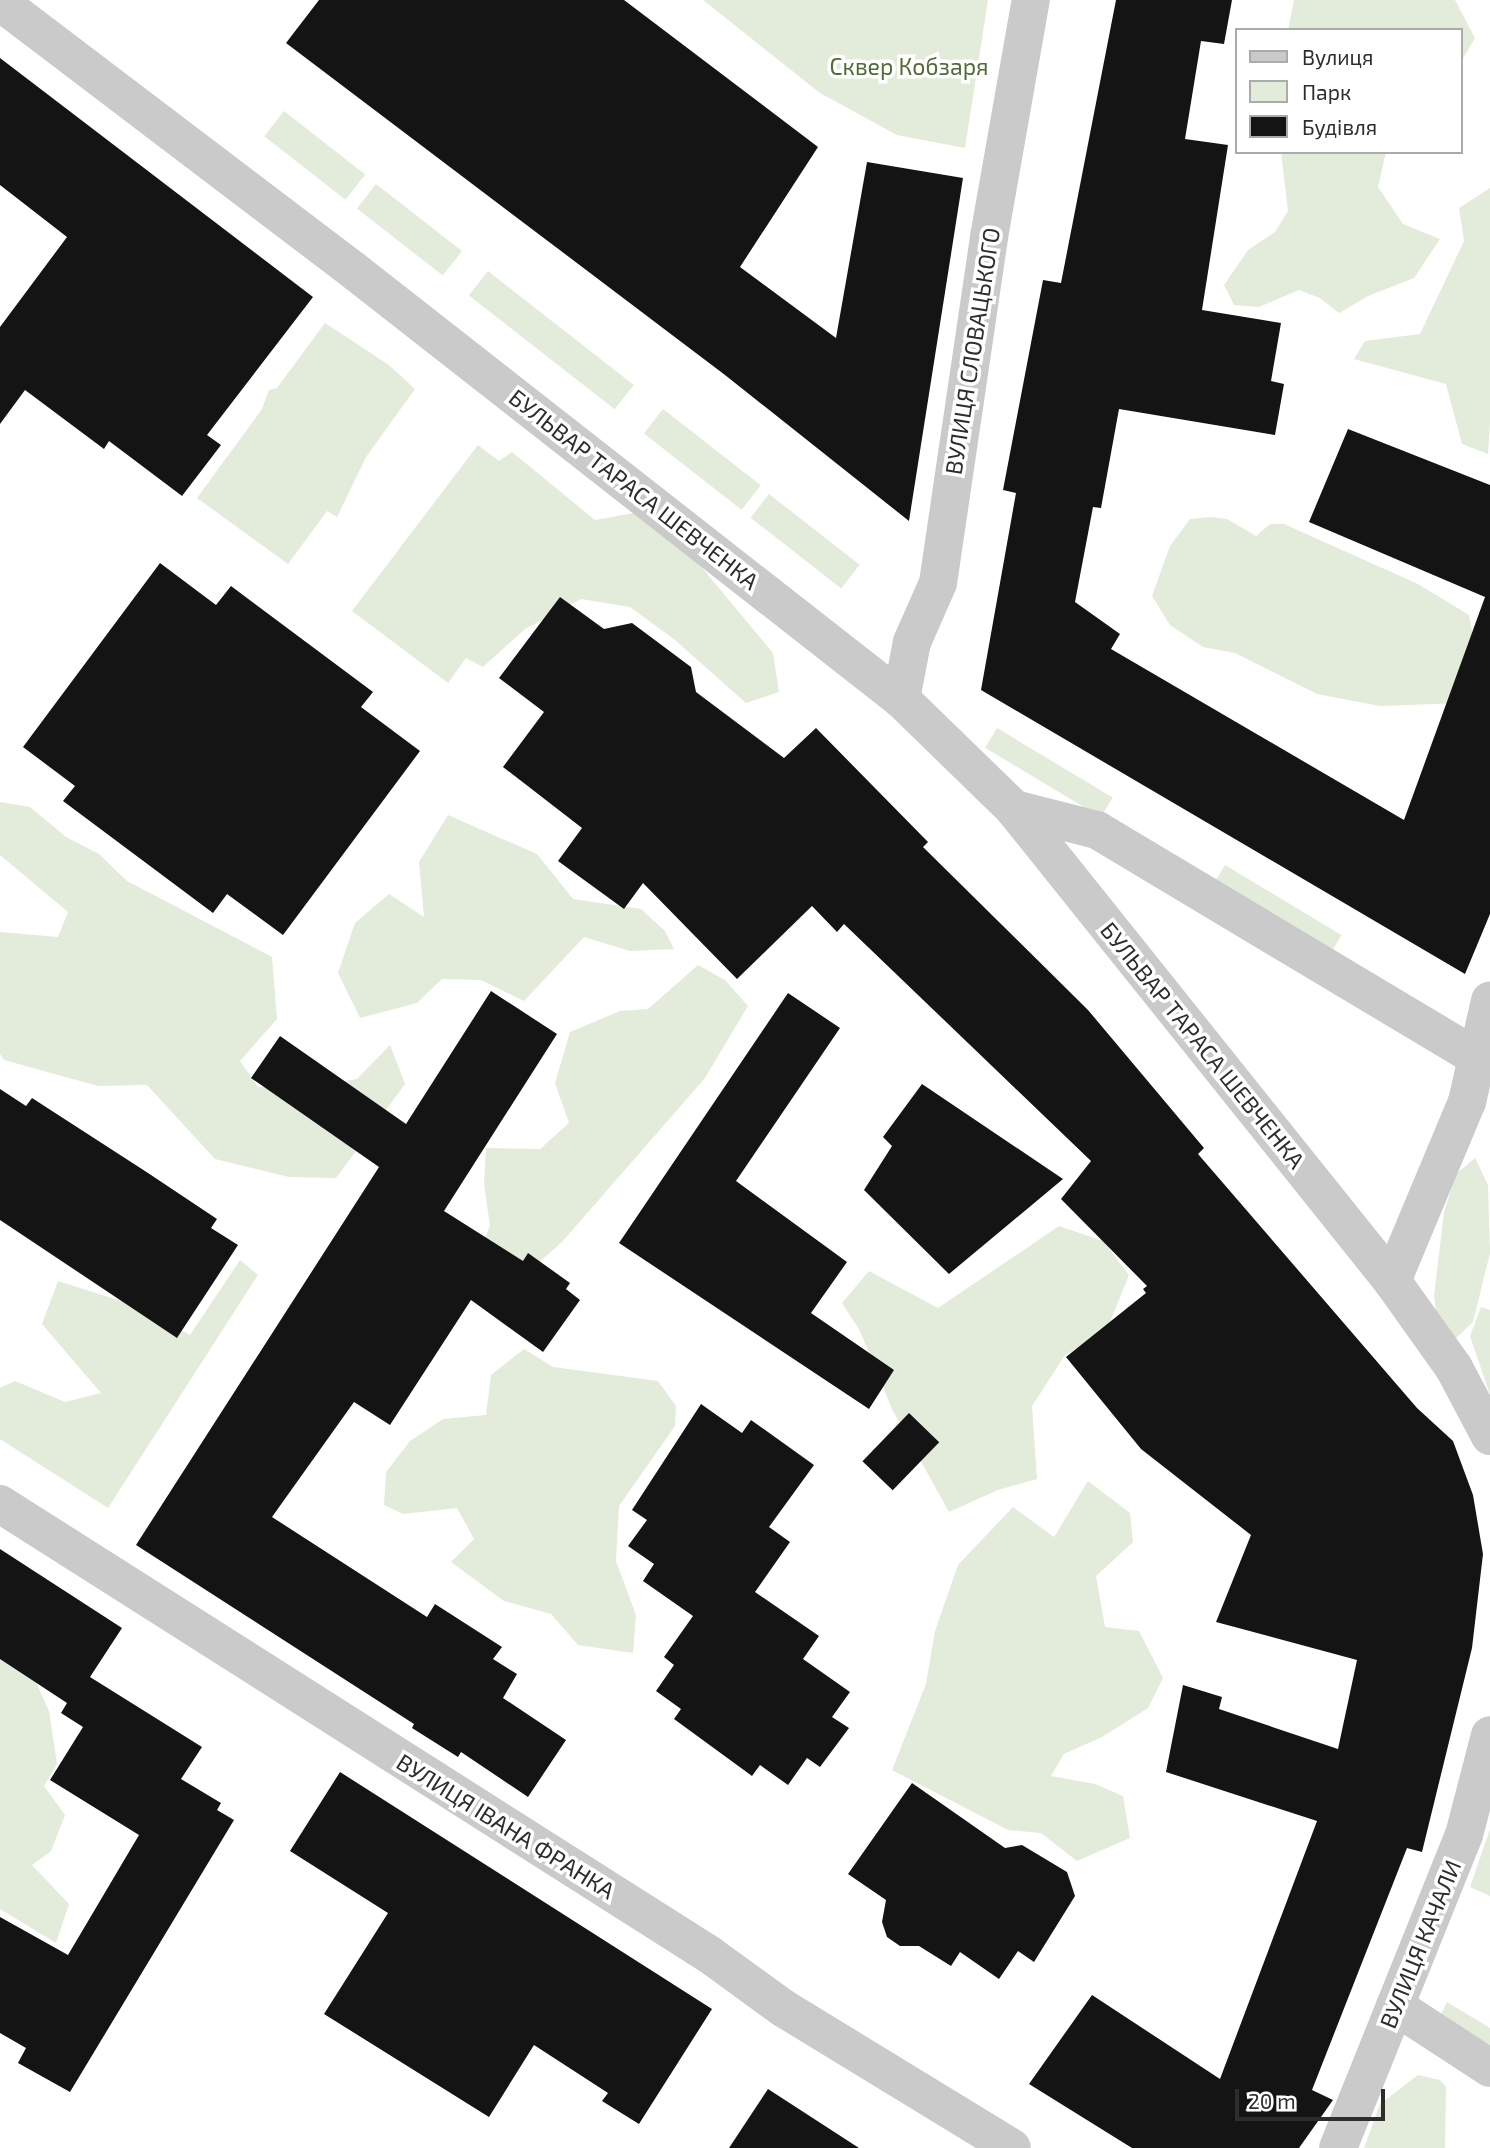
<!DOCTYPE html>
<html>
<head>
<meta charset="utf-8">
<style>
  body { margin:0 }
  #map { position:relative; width:1490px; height:2148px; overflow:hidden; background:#fff; font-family:"Exo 2",sans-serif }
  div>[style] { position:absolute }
  .green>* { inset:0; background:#e3ecda; transform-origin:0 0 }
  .building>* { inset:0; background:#141414; transform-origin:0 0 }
  .minor>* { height:38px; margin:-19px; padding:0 19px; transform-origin:19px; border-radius:19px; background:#cacaca }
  span { translate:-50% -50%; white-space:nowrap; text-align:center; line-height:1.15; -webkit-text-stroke:7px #fff; paint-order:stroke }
  .park-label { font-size:23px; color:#506b39 }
  .street-label { font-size:23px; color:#2d2d2d }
  .legend { position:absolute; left:1235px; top:28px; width:228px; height:126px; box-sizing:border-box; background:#fff; border:2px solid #ababab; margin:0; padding:9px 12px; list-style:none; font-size:21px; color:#2d2d2d }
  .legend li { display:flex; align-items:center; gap:14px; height:35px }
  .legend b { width:35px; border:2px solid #ababab }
  .scale { position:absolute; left:1235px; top:2089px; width:150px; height:32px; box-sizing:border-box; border:4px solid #2d2d2d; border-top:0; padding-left:9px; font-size:21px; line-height:24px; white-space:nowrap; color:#2d2d2d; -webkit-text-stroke:5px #fff; paint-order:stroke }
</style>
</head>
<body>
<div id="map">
  <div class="green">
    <i style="clip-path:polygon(703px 0,988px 0,965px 148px,897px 135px,820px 93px)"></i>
    <i style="clip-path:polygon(1294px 0,1455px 0,1475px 38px,1463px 58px,1460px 30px,1288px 30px)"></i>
    <i style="left:284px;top:111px;width:103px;height:32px;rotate:38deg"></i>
    <i style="clip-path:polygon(1281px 152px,1386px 152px,1378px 187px,1403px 224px,1440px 239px,1414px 278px,1368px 296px,1339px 313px,1320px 298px,1299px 290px,1259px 307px,1234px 305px,1224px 285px,1248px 250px,1275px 232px,1288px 211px)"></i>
    <i style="left:376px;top:184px;width:109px;height:31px;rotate:38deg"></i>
    <i style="clip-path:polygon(1490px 188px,1490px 423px,1488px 454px,1462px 444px,1446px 384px,1354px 359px,1365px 341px,1420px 334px,1464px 241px,1459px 208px)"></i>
    <i style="left:488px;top:271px;width:185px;height:31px;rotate:38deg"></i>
    <i style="clip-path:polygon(325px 323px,389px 365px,415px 389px,366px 457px,337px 517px,327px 511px,288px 564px,197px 498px,262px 409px,269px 390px,277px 388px)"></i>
    <i style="left:663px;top:409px;width:124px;height:31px;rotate:38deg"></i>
    <i style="clip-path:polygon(478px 445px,499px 461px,512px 452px,595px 520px,634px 513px,669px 528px,773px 653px,779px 692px,746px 703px,675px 640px,630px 607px,581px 599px,525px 629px,483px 667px,466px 658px,448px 683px,352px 611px)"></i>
    <i style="left:769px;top:494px;width:115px;height:30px;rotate:38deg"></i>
    <i style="clip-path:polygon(1212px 517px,1227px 519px,1256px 536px,1270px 524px,1284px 524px,1418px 584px,1469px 615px,1475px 648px,1460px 703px,1380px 706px,1317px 694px,1235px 653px,1203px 647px,1170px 625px,1152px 596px,1170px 546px,1190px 519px)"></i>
    <i style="left:997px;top:728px;width:135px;height:23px;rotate:31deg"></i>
    <i style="clip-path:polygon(0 802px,30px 807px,66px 837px,99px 854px,127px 881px,272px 957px,277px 1019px,240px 1061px,258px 1087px,300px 1088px,357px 1079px,390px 1045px,405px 1084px,336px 1178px,289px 1177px,215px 1159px,147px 1085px,98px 1086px,4px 1060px,0 1054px,0 932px,58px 937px,68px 912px,0 855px)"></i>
    <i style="clip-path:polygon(448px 815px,537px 854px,573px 899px,641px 909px,665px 931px,674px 949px,630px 951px,584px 937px,524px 1001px,481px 980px,442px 979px,417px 1003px,360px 1018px,338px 973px,355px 923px,389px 894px,424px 917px,419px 862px)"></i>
    <i style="left:1225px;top:865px;width:136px;height:22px;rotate:31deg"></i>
    <i style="clip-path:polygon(698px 965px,725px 980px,748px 1006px,705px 1078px,562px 1242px,493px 1303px,465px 1284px,490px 1226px,484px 1184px,486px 1148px,540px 1149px,569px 1123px,555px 1083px,570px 1032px,620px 1011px,648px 1009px)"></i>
    <i style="clip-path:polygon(1475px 1158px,1488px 1185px,1490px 1253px,1473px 1322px,1455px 1339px,1438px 1327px,1434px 1296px,1444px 1212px,1456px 1174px)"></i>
    <i style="clip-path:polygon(1059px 1226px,1103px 1241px,1129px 1275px,1106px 1332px,1065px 1355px,1032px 1406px,1037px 1479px,998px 1490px,949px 1512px,892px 1409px,860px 1331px,842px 1303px,869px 1271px,938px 1308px)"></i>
    <i style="clip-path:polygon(240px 1260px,258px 1275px,108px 1508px,0 1439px,0 1388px,15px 1381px,65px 1402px,101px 1393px,42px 1324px,58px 1281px,134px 1305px,190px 1335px)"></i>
    <i style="clip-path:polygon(1481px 1307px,1490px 1310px,1490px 1395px,1470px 1336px)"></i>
    <i style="clip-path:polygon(524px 1349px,553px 1367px,658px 1381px,676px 1406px,675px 1426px,619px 1506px,616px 1561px,636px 1615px,633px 1653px,578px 1645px,551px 1614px,504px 1601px,451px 1562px,474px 1539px,457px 1508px,403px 1514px,384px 1505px,386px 1472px,410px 1441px,443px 1419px,486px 1415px,491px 1375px)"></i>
    <i style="clip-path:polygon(1088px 1481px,1130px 1513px,1133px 1542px,1096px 1576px,1105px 1627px,1139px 1631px,1163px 1678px,1148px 1708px,1102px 1737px,1064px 1754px,1051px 1776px,1095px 1784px,1123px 1796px,1130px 1838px,1077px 1861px,1041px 1833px,1008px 1830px,892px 1770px,926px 1684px,935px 1631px,958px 1565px,1013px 1507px,1054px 1537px)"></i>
    <i style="clip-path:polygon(0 1654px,30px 1669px,49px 1711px,57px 1764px,44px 1786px,65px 1815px,51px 1851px,32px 1865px,69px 1904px,56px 1943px,0 1909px)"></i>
    <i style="clip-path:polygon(1490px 1829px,1490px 1896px,1470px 1887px)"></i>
    <i style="clip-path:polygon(1447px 2002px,1490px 2028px,1490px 2087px,1479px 2080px,1440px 2016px)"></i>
    <i style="clip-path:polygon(1418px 2075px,1440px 2080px,1446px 2087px,1445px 2148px,1364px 2148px,1380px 2104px)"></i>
  </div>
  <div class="building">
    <i style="clip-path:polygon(319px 0,624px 0,818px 147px,740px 267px,836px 338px,867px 162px,963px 178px,909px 521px,725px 375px,286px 43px)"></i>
    <i style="clip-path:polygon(1116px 0,1232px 0,1224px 44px,1201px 41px,1185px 139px,1228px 145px,1202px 310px,1281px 323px,1271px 381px,1284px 384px,1275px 435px,1119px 409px,1101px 508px,1093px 507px,1075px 602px,1120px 634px,1111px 649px,1404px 820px,1485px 597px,1309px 522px,1348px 429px,1490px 485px,1490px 914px,1465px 974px,981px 690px,1016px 493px,1003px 490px,1043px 280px,1061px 283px)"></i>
    <i style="clip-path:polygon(0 58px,313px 297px,207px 435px,221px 445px,182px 496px,109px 441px,104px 449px,25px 390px,0 424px,0 327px,67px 237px,0 185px)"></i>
    <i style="clip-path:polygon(160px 563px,216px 605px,231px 586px,373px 692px,361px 707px,420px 751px,283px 935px,227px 894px,213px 913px,63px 801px,75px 786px,23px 747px)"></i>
    <i style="clip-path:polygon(560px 597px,604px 629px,632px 623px,691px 667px,696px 692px,784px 758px,816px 728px,928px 842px,923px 847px,1088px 1010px,1204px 1148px,1198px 1154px,1417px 1408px,1453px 1441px,1473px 1495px,1483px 1554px,1472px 1648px,1422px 1852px,1407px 1848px,1312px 2090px,1333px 2100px,1299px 2148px,1132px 2148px,1029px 2084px,1092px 1995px,1220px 2079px,1317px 1821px,1166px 1772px,1183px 1685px,1222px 1697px,1219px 1709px,1338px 1749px,1357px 1660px,1216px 1622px,1251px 1535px,1141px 1449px,1066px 1357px,1146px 1293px,1143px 1289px,1147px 1286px,1061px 1199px,1091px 1161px,844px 924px,837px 932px,812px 906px,737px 979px,643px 883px,624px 909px,558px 861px,582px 828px,503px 767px,544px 712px,499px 678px)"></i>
    <i style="clip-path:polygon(491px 991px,557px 1034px,444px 1211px,523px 1261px,528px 1253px,570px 1283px,566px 1289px,580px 1300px,543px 1352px,471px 1300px,390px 1425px,354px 1402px,272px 1517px,427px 1617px,435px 1604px,502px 1647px,493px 1659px,517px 1674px,503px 1698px,566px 1740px,528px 1797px,461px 1752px,458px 1757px,412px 1728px,414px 1724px,136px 1545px,379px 1167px,251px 1078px,280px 1036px,406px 1124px)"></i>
    <i style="clip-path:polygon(788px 993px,840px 1028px,736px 1181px,847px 1262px,811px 1313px,894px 1370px,869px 1409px,619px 1243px)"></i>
    <i style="clip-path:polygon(922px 1084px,1063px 1179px,949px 1274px,864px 1190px,892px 1146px,883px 1137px)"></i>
    <i style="clip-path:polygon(0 1089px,26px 1106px,32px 1098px,148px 1173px,217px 1219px,211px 1228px,238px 1245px,177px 1338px,0 1220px)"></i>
    <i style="clip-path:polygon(701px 1404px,742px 1433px,751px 1420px,814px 1465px,769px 1527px,790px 1542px,755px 1592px,819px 1636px,803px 1659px,850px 1692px,832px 1717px,849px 1728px,820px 1767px,807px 1758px,788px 1785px,760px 1765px,752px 1776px,674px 1719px,681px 1709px,656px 1691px,674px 1665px,664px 1657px,693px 1616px,643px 1581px,654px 1564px,628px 1546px,647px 1520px,632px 1510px)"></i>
    <i style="left:909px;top:1413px;width:42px;height:67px;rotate:44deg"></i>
    <i style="clip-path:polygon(0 1549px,122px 1628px,90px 1677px,202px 1747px,181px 1779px,221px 1803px,217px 1810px,234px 1820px,70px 2092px,18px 2063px,26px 2048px,0 2033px,0 1917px,68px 1955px,139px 1835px,50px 1780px,83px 1727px,61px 1713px,67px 1703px,0 1659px)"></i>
    <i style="clip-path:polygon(340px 1772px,712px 2009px,639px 2124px,602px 2101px,608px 2093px,534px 2045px,489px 2117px,324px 2014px,388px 1913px,290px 1851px)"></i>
    <i style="clip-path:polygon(912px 1783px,1005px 1848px,1022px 1845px,1067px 1872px,1075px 1896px,1034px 1962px,1018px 1951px,999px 1979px,960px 1952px,951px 1966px,919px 1946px,900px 1946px,887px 1937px,882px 1922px,886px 1900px,848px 1874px)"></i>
    <i style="clip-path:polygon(768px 2089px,859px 2148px,729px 2148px)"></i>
  </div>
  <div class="minor">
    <i style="left:0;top:2px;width:443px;rotate:37.2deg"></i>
    <i style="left:353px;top:270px;width:696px;rotate:38.06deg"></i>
    <i style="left:901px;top:699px;width:158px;rotate:44.2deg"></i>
    <i style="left:1014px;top:809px;width:605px;rotate:51.31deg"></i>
    <i style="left:1392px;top:1281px;width:107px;rotate:54.5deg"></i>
    <i style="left:1454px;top:1368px;width:77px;rotate:62.1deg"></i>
    <i style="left:901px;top:699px;width:58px;rotate:-79.1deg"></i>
    <i style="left:912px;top:642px;width:64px;rotate:-66.2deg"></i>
    <i style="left:938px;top:583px;width:350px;rotate:-81.6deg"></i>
    <i style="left:989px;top:237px;width:241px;rotate:-80deg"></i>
    <i style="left:1014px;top:809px;width:86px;rotate:14.2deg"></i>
    <i style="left:1097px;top:830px;width:442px;rotate:30.9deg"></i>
    <i style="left:1392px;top:1281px;width:194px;rotate:-67.3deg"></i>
    <i style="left:1467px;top:1102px;width:104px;rotate:-77.2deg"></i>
    <i style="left:0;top:1504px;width:841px;rotate:32.42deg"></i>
    <i style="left:710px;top:1955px;width:90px;rotate:36deg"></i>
    <i style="left:783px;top:2008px;width:268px;rotate:31.4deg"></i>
    <i style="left:1395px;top:2006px;width:113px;rotate:33.1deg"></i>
    <i style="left:1338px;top:2148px;width:337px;rotate:-68.1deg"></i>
    <i style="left:1464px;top:1835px;width:103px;rotate:-75.4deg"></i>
  </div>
  <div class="park-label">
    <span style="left:909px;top:66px">Сквер Кобзаря</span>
  </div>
  <div class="street-label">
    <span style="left:972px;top:351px;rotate:-81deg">ВУЛИЦЯ СЛОВАЦЬКОГО</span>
    <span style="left:634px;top:489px;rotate:38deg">БУЛЬВАР ТАРАСА ШЕВЧЕНКА</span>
    <span style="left:1203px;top:1045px;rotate:51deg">БУЛЬВАР ТАРАСА ШЕВЧЕНКА</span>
    <span style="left:506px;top:1826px;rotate:32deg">ВУЛИЦЯ ІВАНА ФРАНКА</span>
    <span style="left:1420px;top:1944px;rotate:-68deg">ВУЛИЦЯ КАЧАЛИ</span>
  </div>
  <ul class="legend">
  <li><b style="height:9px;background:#cacaca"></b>Вулиця</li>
  <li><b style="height:19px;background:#e3ecda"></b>Парк</li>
  <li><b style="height:19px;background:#141414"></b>Будівля</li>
  </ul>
  <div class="scale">20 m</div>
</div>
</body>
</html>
